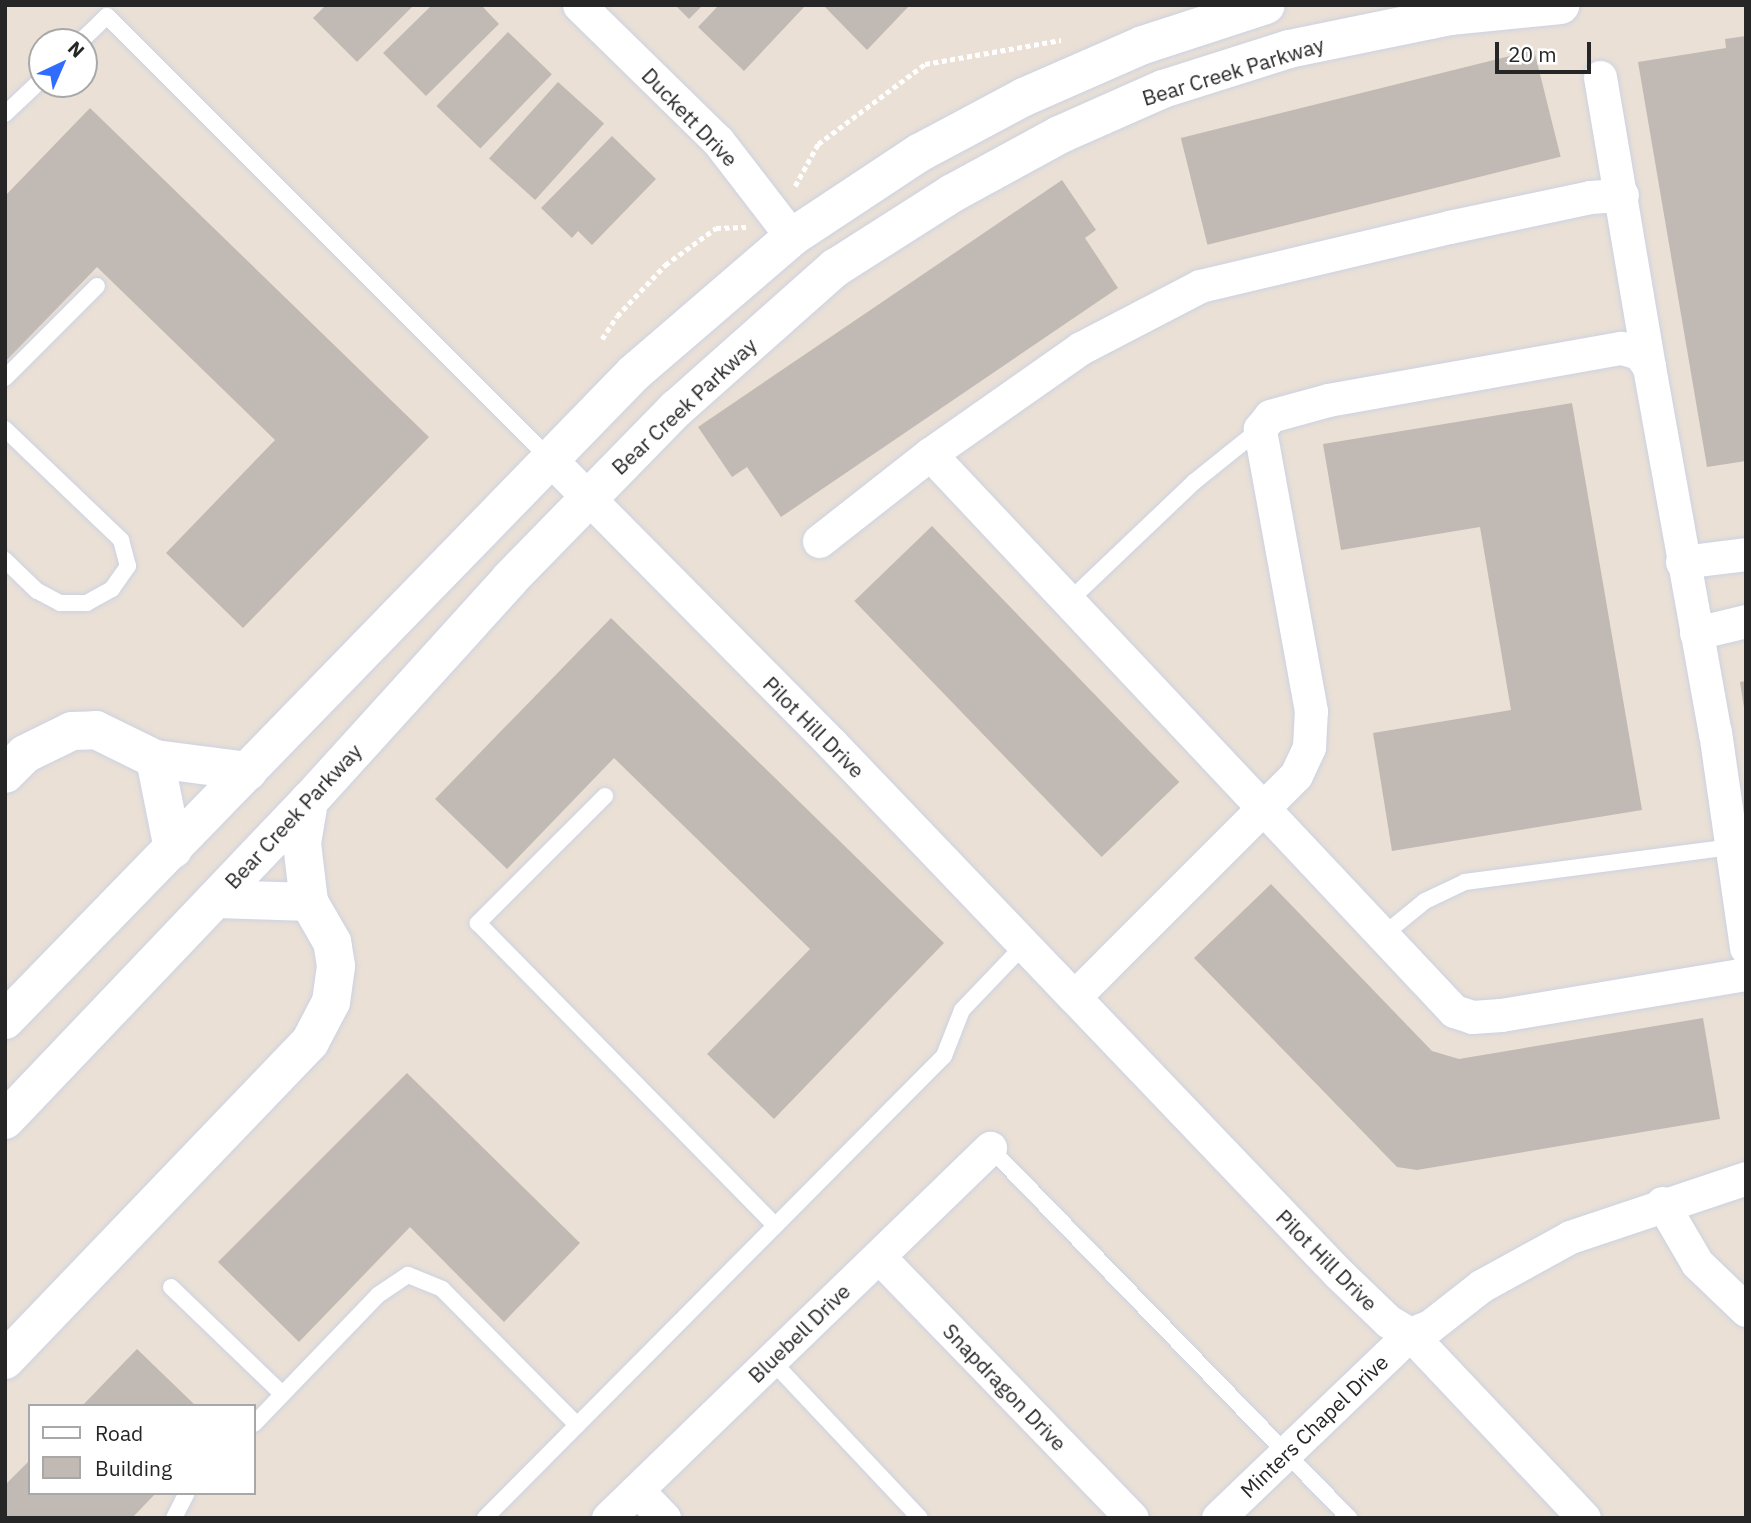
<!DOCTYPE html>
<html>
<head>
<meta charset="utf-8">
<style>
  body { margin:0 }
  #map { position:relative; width:1751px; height:1523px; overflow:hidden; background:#eae0d6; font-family:"IBM Plex Sans",sans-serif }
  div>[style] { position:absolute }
  .building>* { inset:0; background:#c1bab4; transform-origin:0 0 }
  .path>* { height:4.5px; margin-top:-2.25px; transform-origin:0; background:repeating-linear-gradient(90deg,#fff 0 5px,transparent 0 8.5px) }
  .roads { filter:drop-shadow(0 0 2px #ccd2e1) drop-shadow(0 0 2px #ccd2e1) }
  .lane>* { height:16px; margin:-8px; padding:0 8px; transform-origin:8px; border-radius:8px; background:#fff }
  .street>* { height:33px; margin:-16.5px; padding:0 16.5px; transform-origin:16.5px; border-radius:16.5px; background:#fff }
  .secondary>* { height:38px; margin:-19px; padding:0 19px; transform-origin:19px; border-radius:19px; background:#fff }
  span { translate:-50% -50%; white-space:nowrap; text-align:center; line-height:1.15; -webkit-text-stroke:5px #fff; paint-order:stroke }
  .street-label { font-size:21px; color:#262626 }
  .frame { position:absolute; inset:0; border:7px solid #262626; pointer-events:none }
  .legend { position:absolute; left:28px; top:1404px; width:228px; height:91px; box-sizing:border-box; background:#fff; border:2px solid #a8a8a8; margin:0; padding:9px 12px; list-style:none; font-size:21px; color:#262626 }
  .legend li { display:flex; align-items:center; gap:14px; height:35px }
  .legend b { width:35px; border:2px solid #a8a8a8 }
  .north { position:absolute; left:28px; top:28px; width:70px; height:70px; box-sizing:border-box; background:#fff; border:2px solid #a8a8a8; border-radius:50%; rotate:44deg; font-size:19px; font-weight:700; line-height:28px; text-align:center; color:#262626 }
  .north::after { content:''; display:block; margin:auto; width:24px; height:32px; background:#2f6cff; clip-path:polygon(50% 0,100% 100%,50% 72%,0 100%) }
  .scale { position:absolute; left:1495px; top:42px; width:96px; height:32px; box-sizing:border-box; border:4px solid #262626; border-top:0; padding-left:9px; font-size:21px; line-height:24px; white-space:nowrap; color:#262626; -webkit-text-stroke:5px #fff; paint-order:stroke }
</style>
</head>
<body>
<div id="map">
  <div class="building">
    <i style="clip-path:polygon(326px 5px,414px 5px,357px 62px,313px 18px)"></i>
    <i style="clip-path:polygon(432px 5px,481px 5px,499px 24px,426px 96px,383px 53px)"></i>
    <i style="clip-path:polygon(675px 5px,703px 5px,689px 19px)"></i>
    <i style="clip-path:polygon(719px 5px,806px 5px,744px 71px,698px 27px)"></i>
    <i style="clip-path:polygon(823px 5px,910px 5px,867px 50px)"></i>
    <i style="left:508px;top:32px;width:61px;height:103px;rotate:44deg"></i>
    <i style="clip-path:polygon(1746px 36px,1746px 461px,1707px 467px,1638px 62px,1726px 48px,1725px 39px)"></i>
    <i style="left:1534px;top:50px;width:110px;height:364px;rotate:76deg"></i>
    <i style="left:558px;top:82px;width:62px;height:103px;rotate:42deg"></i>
    <i style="clip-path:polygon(90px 108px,429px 437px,243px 628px,166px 553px,275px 440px,97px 267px,5px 362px,5px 196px)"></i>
    <i style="clip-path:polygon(612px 136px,656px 179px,592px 245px,578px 231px,572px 238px,541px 208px)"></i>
    <i style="clip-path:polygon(1062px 180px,1096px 230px,1085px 238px,1118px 288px,781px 517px,747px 467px,732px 477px,698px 427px)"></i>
    <i style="clip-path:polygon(1572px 403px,1642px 810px,1392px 851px,1373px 733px,1511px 710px,1480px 527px,1341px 550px,1323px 444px)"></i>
    <i style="left:932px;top:526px;width:356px;height:108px;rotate:46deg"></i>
    <i style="clip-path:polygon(611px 618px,944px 943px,774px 1119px,707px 1054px,810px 949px,614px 758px,507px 869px,435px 799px)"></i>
    <i style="clip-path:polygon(1746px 681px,1746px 708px,1744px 708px,1740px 682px)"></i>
    <i style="clip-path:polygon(1271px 884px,1432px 1051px,1459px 1059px,1703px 1018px,1720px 1119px,1417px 1170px,1397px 1167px,1194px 958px)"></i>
    <i style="clip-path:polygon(407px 1073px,580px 1243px,504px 1322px,410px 1227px,299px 1342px,218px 1262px)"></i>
    <i style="clip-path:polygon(137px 1349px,196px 1406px,82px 1406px)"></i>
    <i style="clip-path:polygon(30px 1460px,30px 1493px,156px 1493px,132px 1518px,5px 1518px,5px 1485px)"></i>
  </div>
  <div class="path">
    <i style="left:795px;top:186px;width:48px;rotate:-61.3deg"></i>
    <i style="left:818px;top:144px;width:134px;rotate:-36.8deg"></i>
    <i style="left:925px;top:64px;width:138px;rotate:-10deg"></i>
    <i style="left:602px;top:339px;width:27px;rotate:-57deg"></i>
    <i style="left:617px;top:316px;width:70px;rotate:-46.7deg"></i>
    <i style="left:665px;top:265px;width:63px;rotate:-36deg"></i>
    <i style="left:716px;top:228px;width:30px;rotate:-2deg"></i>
  </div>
  <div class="roads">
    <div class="lane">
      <i style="left:80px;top:42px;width:37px;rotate:-44deg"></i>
      <i style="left:107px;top:16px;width:628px;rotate:45deg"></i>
      <i style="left:5px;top:114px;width:51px;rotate:-43.4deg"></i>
      <i style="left:5px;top:378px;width:130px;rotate:-45deg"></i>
      <i style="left:5px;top:429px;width:161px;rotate:43.7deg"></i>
      <i style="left:121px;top:540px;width:27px;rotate:75deg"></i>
      <i style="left:128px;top:566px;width:28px;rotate:125deg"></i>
      <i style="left:112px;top:589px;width:29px;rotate:151deg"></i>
      <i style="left:87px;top:603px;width:27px;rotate:180deg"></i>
      <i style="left:60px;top:603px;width:26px;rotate:-152deg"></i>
      <i style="left:37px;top:591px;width:45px;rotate:-135.9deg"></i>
      <i style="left:1069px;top:601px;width:173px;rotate:-43.6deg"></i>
      <i style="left:1194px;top:482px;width:85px;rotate:-38.8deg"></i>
      <i style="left:605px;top:796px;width:180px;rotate:135deg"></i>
      <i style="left:478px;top:923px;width:424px;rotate:45.5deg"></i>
      <i style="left:1382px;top:936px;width:55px;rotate:-39.1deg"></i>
      <i style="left:1425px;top:901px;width:44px;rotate:-25.4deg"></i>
      <i style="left:1465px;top:882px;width:269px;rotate:-7.5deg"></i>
      <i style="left:990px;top:1148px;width:516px;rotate:45.86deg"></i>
      <i style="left:171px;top:1287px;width:154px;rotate:43.9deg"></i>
      <i style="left:771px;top:1360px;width:217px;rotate:46.7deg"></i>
      <i style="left:254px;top:1424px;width:179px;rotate:-46.1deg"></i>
      <i style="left:378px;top:1295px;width:36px;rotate:-34deg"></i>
      <i style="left:408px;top:1275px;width:37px;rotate:22deg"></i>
      <i style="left:442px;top:1289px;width:192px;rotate:45.2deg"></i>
      <i style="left:174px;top:1518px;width:28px;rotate:-63deg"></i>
      <i style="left:485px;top:1518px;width:651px;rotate:-45.19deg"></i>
      <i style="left:944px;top:1056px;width:49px;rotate:-68.6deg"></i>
      <i style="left:962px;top:1010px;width:91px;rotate:-46.3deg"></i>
    </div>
    <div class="street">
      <i style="left:579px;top:5px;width:194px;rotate:44.4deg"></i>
      <i style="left:718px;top:141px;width:121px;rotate:52.4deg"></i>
      <i style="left:1600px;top:77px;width:294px;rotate:80.4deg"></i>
      <i style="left:930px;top:454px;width:765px;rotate:46.75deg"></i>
      <i style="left:1454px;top:1011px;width:19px;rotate:18deg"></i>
      <i style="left:1472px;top:1017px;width:29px;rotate:-4deg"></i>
      <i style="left:1501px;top:1015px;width:248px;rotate:-9.5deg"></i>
      <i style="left:551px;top:460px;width:398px;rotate:45.3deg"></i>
      <i style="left:831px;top:743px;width:732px;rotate:46.27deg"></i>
      <i style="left:1337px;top:1272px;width:71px;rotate:43.9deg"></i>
      <i style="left:1388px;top:1321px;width:26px;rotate:31deg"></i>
      <i style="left:1410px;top:1334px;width:253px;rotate:46.6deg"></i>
      <i style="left:819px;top:541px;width:141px;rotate:-38.1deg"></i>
      <i style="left:930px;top:454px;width:184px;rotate:-35.1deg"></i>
      <i style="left:1081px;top:348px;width:134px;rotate:-27.5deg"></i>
      <i style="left:1200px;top:286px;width:256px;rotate:-13.3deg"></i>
      <i style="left:1449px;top:227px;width:144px;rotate:-12deg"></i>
      <i style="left:1590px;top:197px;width:32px;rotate:-4deg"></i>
      <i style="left:1682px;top:562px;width:64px;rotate:-7.1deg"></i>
      <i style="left:1696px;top:633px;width:51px;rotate:-13.5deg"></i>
      <i style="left:1074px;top:997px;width:314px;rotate:-45deg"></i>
      <i style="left:1296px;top:775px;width:31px;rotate:-65deg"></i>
      <i style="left:1309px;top:747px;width:36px;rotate:-87deg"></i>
      <i style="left:1311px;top:711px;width:287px;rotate:-100.3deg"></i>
      <i style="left:1260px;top:429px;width:16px;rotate:-52deg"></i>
      <i style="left:1270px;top:416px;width:60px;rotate:-15.4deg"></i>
      <i style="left:1328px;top:400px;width:298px;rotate:-10.1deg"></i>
      <i style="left:1621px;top:348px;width:19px;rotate:16deg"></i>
      <i style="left:1639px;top:353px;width:17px;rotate:54deg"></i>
      <i style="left:1649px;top:367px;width:371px;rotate:79.8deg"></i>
      <i style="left:1715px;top:732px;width:218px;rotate:81.8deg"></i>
      <i style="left:1662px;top:1203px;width:69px;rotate:59.7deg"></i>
      <i style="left:1697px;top:1263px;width:68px;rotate:43.8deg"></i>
      <i style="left:879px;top:1257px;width:363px;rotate:45.9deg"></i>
      <i style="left:637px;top:1490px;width:39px;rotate:46deg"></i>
      <i style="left:608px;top:1518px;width:532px;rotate:-44.09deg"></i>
      <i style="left:1218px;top:1518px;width:266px;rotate:-43.8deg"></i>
      <i style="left:1410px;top:1334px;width:22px;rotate:-22deg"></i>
      <i style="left:1430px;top:1326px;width:65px;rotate:-38.1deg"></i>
      <i style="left:1481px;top:1286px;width:102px;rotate:-28.8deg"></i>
      <i style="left:1570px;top:1237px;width:186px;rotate:-18.5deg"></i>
    </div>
    <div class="secondary">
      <i style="left:155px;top:759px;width:92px;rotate:78.7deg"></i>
      <i style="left:5px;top:774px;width:28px;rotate:-45deg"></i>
      <i style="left:25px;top:754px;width:52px;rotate:-26.1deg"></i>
      <i style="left:72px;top:731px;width:24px;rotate:-2deg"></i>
      <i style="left:96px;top:730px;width:66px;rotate:26.2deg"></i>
      <i style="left:155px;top:759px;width:94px;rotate:7.4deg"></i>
      <i style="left:216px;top:899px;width:93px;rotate:1.8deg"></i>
      <i style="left:5px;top:1020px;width:902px;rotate:-45.81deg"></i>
      <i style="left:634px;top:373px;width:208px;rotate:-40.7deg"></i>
      <i style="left:792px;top:237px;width:152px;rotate:-33.5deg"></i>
      <i style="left:919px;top:153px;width:119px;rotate:-28.1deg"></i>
      <i style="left:1024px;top:97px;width:130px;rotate:-23.6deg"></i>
      <i style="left:1143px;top:45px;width:129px;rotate:-18deg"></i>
      <i style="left:5px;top:1120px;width:441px;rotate:-46.4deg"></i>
      <i style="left:309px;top:801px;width:299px;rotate:-47.8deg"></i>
      <i style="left:510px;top:579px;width:238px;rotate:-45.7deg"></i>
      <i style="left:676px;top:409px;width:213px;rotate:-41.6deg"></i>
      <i style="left:835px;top:268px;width:138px;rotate:-32.5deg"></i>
      <i style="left:951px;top:194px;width:123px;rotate:-28.6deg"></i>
      <i style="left:1059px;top:135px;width:114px;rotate:-23.9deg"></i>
      <i style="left:1163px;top:89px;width:132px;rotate:-17.6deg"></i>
      <i style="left:1289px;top:49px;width:164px;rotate:-11.6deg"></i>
      <i style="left:1450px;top:16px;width:111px;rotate:-5.7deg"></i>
      <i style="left:5px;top:1360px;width:441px;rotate:-46.2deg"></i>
      <i style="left:310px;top:1042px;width:45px;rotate:-62.3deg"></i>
      <i style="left:331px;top:1002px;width:36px;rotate:-82deg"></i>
      <i style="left:336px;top:966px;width:24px;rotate:-99deg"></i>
      <i style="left:332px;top:942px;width:46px;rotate:-119.9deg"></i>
      <i style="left:309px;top:902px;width:59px;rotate:-96.8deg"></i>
      <i style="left:302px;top:843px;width:43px;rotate:-80.5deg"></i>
    </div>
  </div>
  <div class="street-label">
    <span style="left:1233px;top:71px;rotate:-17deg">Bear Creek Parkway</span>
    <span style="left:690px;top:117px;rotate:46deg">Duckett Drive</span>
    <span style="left:684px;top:406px;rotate:-43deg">Bear Creek Parkway</span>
    <span style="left:814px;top:727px;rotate:45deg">Pilot Hill Drive</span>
    <span style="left:293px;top:816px;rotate:-47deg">Bear Creek Parkway</span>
    <span style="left:1327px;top:1260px;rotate:45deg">Pilot Hill Drive</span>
    <span style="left:799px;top:1333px;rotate:-44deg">Bluebell Drive</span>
    <span style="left:1005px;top:1387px;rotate:46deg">Snapdragon Drive</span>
    <span style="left:1314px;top:1426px;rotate:-44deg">Minters Chapel Drive</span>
  </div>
  <div class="frame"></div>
  <ul class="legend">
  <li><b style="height:9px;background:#fff"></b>Road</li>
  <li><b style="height:19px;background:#c1bab4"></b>Building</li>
  </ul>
  <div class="north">N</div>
  <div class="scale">20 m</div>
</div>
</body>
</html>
